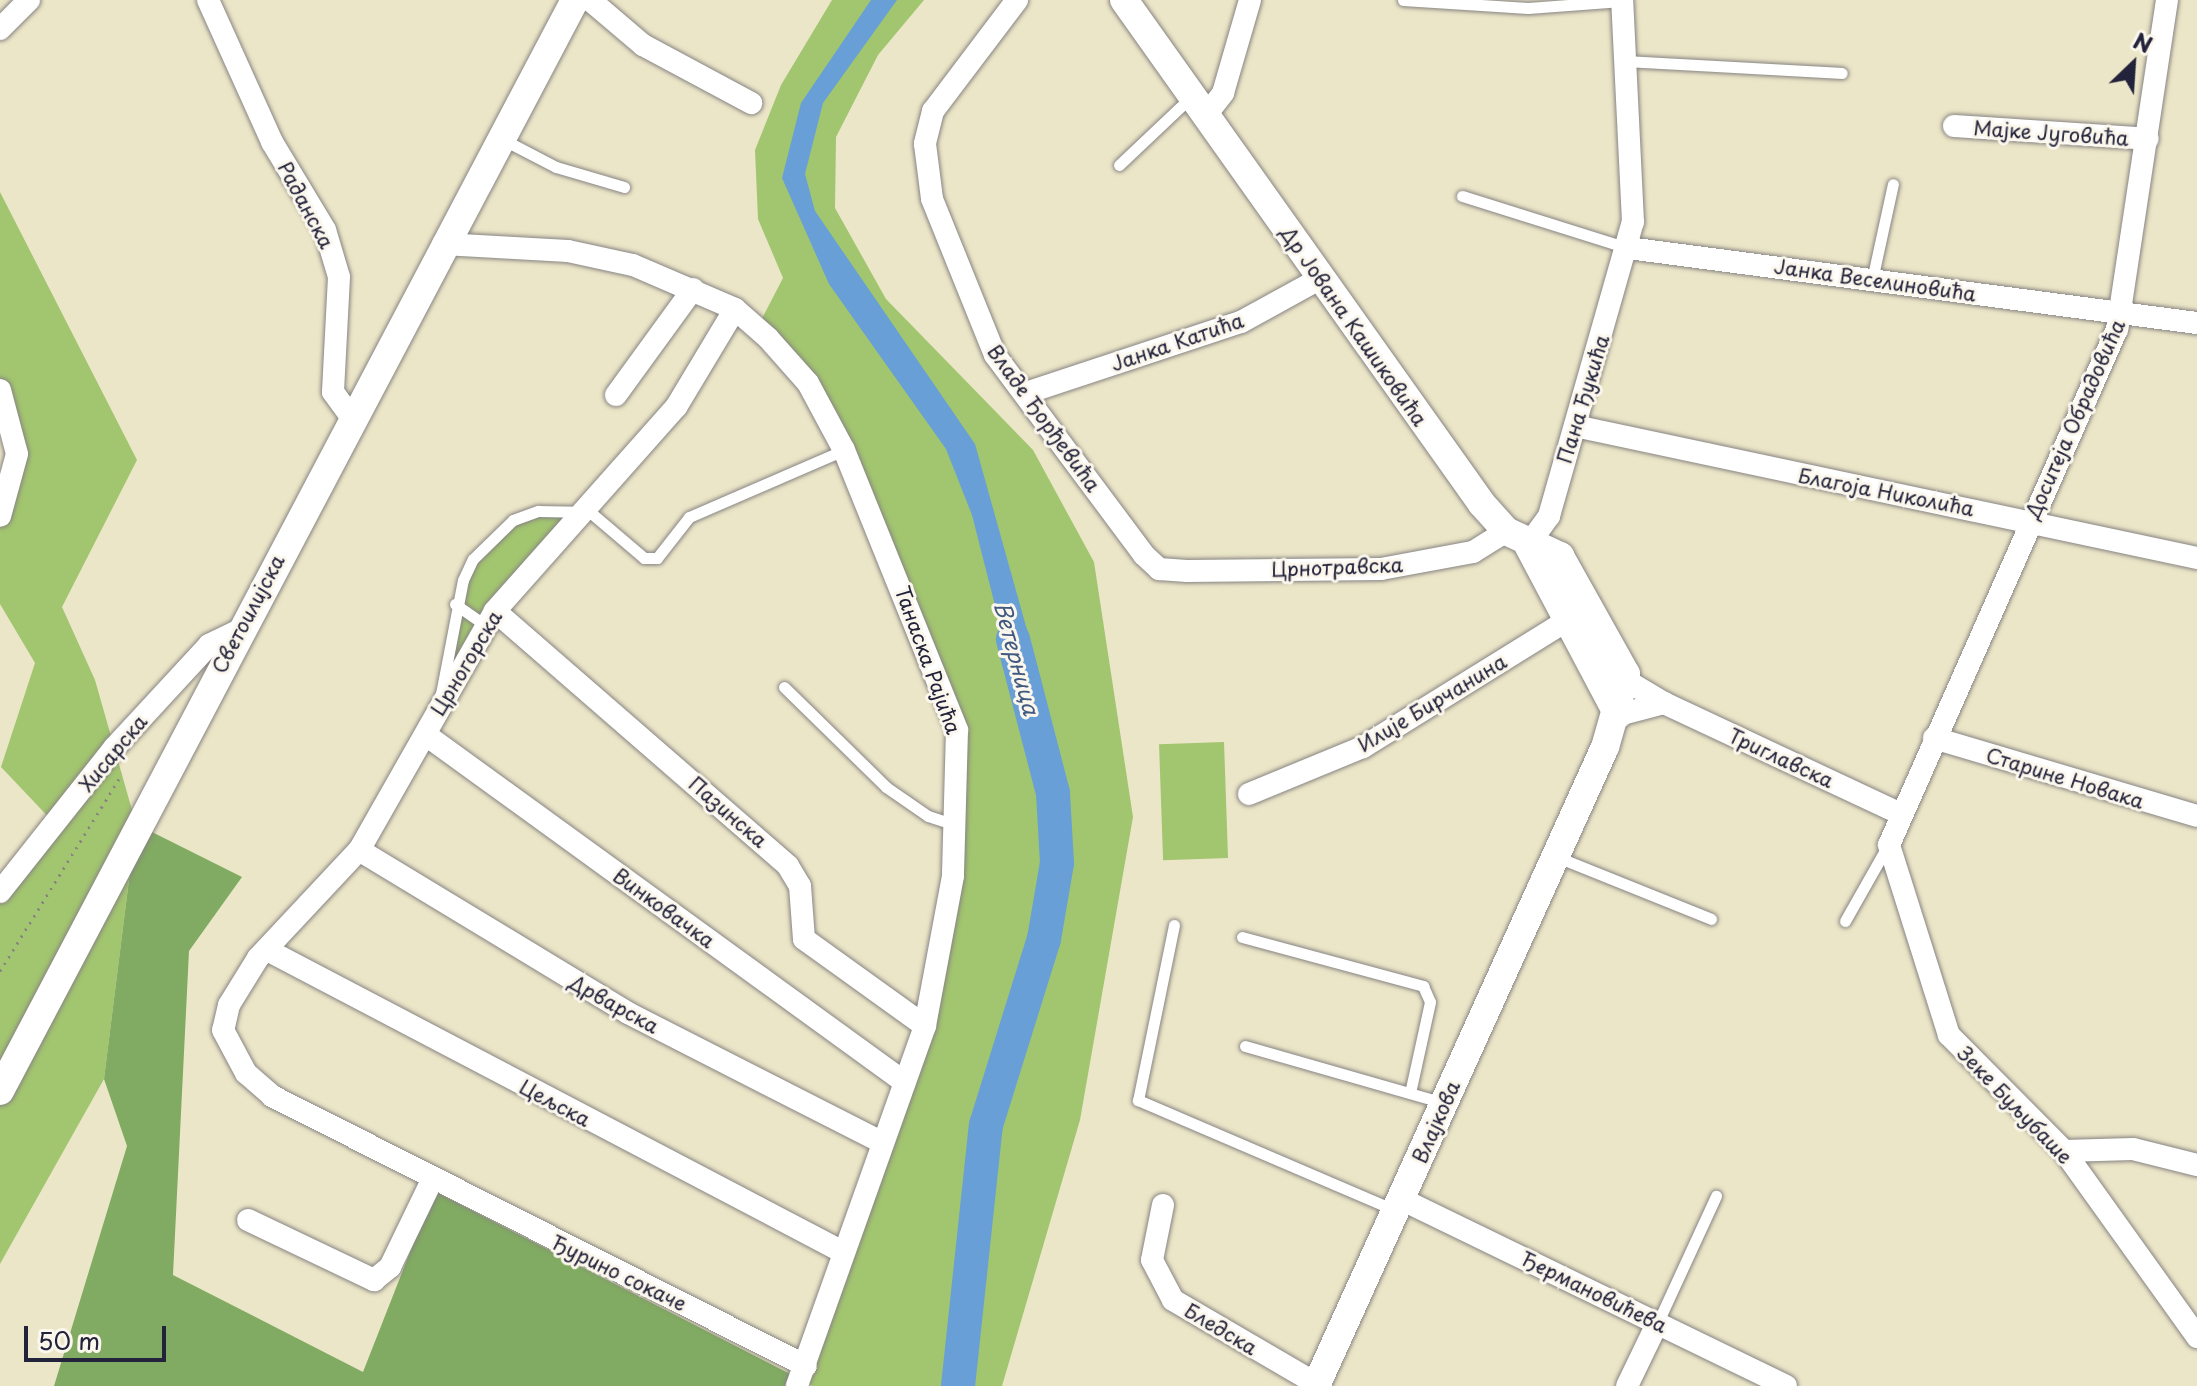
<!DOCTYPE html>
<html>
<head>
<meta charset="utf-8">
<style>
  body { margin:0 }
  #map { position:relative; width:2197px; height:1386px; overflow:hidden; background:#ece6c8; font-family:"Playpen Sans",sans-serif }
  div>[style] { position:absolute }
  .green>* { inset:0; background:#a2c56f; transform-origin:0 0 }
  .forest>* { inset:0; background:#81aa62 }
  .water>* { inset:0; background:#679fd6 }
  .river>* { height:34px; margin:-17px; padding:0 17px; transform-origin:17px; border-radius:17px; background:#679fd6 }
  .path>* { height:3px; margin-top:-1.5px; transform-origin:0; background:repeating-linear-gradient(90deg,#878482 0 2px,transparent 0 8px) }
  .roads { filter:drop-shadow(0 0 2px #878482) drop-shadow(0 0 2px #878482) }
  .service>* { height:11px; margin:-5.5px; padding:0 5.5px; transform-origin:5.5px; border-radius:5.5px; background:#fff }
  .minor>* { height:22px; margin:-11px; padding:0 11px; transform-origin:11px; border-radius:11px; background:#fff }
  .tertiary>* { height:28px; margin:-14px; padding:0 14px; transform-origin:14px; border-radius:14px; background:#fff }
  span { translate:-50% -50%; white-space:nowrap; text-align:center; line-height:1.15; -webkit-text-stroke:6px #fbf7ec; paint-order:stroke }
  .street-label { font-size:20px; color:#22223b }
  .water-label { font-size:22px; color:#415a81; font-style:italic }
  .north { position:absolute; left:2093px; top:24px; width:80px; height:80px; -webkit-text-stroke:6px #fbf7ec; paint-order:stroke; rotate:25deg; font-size:22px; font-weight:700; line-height:32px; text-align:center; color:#22223b }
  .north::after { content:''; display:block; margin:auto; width:28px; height:36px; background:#22223b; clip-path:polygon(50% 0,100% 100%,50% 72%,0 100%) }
  .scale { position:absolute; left:24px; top:1326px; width:142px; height:36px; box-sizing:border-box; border:4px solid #22223b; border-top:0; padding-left:10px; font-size:24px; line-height:28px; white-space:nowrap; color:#22223b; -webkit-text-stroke:6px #fbf7ec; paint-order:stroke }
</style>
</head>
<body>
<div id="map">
  <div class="green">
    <i style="clip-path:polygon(832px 0,924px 0,878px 55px,836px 137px,835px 208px,886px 299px,1033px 450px,1094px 562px,1133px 817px,1080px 1120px,1002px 1386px,813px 1386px,798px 1378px,937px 976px,957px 730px,844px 450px,757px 328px,783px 278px,758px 219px,755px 150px,781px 85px)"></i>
    <i style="clip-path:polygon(0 192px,137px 460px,62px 607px,95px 680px,136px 824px,104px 1079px,0 1264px,0 892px,56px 825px,1px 767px,35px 663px,0 604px,0 516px,14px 472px,0 390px)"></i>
    <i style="clip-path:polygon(538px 511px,590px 512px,541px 559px,440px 699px,463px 580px,490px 540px)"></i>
    <i style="left:1224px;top:742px;width:116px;height:65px;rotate:88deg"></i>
  </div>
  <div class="forest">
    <i style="clip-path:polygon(136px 824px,242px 877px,189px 951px,173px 1275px,363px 1372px,434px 1191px,798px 1378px,797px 1386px,54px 1386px,127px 1146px,104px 1079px)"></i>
  </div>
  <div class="water">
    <i style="clip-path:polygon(871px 0,897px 0,823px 103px,805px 174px,815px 211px,975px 444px,1041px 680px,1015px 684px,972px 515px,946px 449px,829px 284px,782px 178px,801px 103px)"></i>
  </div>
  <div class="river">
    <i style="left:958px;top:1386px;width:262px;rotate:-83.9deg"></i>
    <i style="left:986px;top:1125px;width:195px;rotate:-72.7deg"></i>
    <i style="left:1044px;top:939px;width:77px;rotate:-80.3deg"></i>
    <i style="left:1057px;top:863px;width:70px;rotate:-93.3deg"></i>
    <i style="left:1053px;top:793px;width:159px;rotate:-104.6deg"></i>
  </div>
  <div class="path">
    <i style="left:0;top:971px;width:232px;rotate:-58.2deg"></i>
  </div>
  <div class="roads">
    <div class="service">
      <i style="left:1403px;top:0;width:125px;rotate:3.7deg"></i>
      <i style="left:1528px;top:8px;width:94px;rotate:-4.3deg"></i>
      <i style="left:1626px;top:61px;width:216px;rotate:3.2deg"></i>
      <i style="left:502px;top:139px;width:61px;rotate:27.4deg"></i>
      <i style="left:556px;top:167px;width:71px;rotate:16.4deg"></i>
      <i style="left:1119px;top:165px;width:100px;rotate:-43.4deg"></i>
      <i style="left:1462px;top:196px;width:174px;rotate:17.4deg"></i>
      <i style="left:1872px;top:280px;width:98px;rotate:-77.7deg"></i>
      <i style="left:455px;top:604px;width:37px;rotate:35deg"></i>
      <i style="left:784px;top:687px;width:143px;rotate:44.4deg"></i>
      <i style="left:886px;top:787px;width:51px;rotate:34.6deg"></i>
      <i style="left:928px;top:816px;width:29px;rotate:18deg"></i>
      <i style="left:440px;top:699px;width:121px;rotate:-79.1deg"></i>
      <i style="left:463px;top:580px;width:23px;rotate:-65deg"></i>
      <i style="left:473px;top:559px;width:56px;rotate:-44.3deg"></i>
      <i style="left:513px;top:520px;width:27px;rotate:-20deg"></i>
      <i style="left:538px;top:511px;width:52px;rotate:1.1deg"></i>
      <i style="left:590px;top:512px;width:71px;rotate:40.4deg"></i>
      <i style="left:644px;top:558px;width:13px"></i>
      <i style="left:657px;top:558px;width:52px;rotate:-52deg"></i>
      <i style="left:689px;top:517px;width:169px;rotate:-23.4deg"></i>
      <i style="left:1557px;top:857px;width:166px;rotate:21.9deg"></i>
      <i style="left:1845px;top:921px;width:87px;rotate:-60.5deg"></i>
      <i style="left:1174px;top:925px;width:179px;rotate:101.6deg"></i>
      <i style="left:1138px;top:1100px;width:280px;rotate:23.2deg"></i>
      <i style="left:1242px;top:937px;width:188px;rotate:15.1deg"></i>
      <i style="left:1423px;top:986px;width:17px;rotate:66deg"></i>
      <i style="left:1430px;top:1002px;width:93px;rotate:102.4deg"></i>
      <i style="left:1245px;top:1046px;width:207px;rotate:16deg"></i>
      <i style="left:1658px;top:1322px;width:139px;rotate:-65.3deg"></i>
    </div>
    <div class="minor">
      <i style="left:208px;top:0;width:156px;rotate:65.7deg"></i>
      <i style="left:272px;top:142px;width:103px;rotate:58.9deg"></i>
      <i style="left:325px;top:230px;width:49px;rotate:73.4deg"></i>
      <i style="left:339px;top:277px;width:115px;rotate:93deg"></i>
      <i style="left:333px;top:392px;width:31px;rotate:54deg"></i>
      <i style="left:590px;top:0;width:70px;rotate:40.3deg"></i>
      <i style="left:643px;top:45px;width:123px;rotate:28.2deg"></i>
      <i style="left:1017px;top:0;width:139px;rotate:127.1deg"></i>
      <i style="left:933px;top:111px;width:34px;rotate:104deg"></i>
      <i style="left:925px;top:144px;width:55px;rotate:82.7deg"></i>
      <i style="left:932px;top:199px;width:168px;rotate:68deg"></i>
      <i style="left:995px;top:355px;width:249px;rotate:53.3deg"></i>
      <i style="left:1144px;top:555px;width:21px;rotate:43deg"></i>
      <i style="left:1159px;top:569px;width:28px;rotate:4deg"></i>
      <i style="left:1187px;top:571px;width:194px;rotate:-0.6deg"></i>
      <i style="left:1381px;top:569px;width:94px;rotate:-10.5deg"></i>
      <i style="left:1473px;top:552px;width:39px;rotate:-32deg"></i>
      <i style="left:2167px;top:0;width:333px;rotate:98.6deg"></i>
      <i style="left:2117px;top:329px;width:564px;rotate:113.84deg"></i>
      <i style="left:1889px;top:845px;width:199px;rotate:72.5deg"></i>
      <i style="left:1949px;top:1035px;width:163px;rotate:45.2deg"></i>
      <i style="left:2064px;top:1151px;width:229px;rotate:54.4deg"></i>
      <i style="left:0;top:29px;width:41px;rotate:-45deg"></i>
      <i style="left:1206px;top:115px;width:28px;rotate:-52deg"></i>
      <i style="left:1223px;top:93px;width:97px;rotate:-73.8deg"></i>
      <i style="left:1954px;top:126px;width:194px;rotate:3.8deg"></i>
      <i style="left:443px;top:244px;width:125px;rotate:3.2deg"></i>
      <i style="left:568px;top:251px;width:66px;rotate:12.2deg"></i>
      <i style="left:633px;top:265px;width:111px;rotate:23.3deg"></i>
      <i style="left:735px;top:309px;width:44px;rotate:41.3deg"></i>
      <i style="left:768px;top:338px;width:60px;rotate:48.4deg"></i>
      <i style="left:808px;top:383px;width:76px;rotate:61.8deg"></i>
      <i style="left:844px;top:450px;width:302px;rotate:68deg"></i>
      <i style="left:957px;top:730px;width:146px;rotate:91.6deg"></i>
      <i style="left:953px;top:876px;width:153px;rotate:100.6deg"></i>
      <i style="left:925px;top:1026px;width:382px;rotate:109.6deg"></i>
      <i style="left:1628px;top:248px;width:574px;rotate:7.51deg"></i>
      <i style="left:735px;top:309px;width:114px;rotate:121deg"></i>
      <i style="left:676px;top:407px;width:273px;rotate:131.6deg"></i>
      <i style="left:495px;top:611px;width:275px;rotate:119.6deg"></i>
      <i style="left:359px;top:850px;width:148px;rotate:133.1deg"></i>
      <i style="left:258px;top:958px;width:55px;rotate:121.7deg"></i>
      <i style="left:229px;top:1005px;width:26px;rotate:103deg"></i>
      <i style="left:223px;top:1030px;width:49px;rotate:61.9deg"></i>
      <i style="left:246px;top:1073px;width:35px;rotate:41deg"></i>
      <i style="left:272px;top:1096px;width:598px;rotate:26.82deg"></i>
      <i style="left:0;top:390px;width:66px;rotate:75.1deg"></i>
      <i style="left:17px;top:454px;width:64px;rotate:105.3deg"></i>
      <i style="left:1026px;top:393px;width:226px;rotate:-18.3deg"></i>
      <i style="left:1241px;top:322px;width:91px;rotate:-28.8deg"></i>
      <i style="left:616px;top:395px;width:131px;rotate:-54deg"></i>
      <i style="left:1575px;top:426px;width:636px;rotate:11.98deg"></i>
      <i style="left:1528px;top:545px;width:36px;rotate:-54deg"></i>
      <i style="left:1549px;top:516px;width:306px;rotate:-74.1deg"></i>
      <i style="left:1633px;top:222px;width:222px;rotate:-92.8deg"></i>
      <i style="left:495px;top:611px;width:388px;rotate:41deg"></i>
      <i style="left:788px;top:866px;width:23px;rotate:59deg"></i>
      <i style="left:800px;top:886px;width:53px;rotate:85.7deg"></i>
      <i style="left:804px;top:939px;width:149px;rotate:35.7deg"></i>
      <i style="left:1664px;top:703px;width:259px;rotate:25.1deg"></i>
      <i style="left:1618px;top:715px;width:48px;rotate:-14.6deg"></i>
      <i style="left:1664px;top:703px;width:43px;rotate:-149.3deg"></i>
      <i style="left:426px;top:735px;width:589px;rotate:35.96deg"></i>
      <i style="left:1934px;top:738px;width:274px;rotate:16.5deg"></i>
      <i style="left:1249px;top:794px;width:123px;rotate:-22.4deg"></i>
      <i style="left:1363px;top:747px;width:239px;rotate:-31.8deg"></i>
      <i style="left:359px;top:850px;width:315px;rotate:31.2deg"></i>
      <i style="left:628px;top:1013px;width:282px;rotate:27deg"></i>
      <i style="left:0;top:892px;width:184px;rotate:-51.6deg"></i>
      <i style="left:114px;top:748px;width:140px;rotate:-47.3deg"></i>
      <i style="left:209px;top:645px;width:34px;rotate:-26deg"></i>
      <i style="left:271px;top:952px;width:644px;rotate:27.68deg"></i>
      <i style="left:2064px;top:1151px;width:69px;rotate:-1.7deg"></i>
      <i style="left:2133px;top:1149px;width:66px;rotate:14deg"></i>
      <i style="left:1401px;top:1199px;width:428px;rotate:25.9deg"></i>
      <i style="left:1163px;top:1205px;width:56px;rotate:101.3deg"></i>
      <i style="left:1152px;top:1260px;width:45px;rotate:62.3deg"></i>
      <i style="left:1173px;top:1300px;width:167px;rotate:30.3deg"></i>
      <i style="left:248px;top:1220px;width:140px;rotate:25.5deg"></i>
      <i style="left:374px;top:1280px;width:21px;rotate:-39deg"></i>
      <i style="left:390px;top:1267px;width:97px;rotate:-64.2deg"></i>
      <i style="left:1627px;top:1386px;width:71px;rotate:-64.2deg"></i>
    </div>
    <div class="tertiary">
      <i style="left:1124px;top:0;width:618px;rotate:54.61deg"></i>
      <i style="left:1482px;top:504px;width:36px;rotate:48deg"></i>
      <i style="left:1506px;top:531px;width:60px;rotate:24.8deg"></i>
      <i style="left:1560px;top:556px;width:135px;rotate:60.8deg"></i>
      <i style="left:1626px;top:674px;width:76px;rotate:106deg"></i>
      <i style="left:1605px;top:747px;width:701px;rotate:114.34deg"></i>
      <i style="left:1528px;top:545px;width:192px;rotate:62.1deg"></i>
      <i style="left:0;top:1091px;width:1233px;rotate:-62.21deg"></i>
    </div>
  </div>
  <div class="street-label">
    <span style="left:2051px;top:133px;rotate:4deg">Мајке Југовића</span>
    <span style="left:306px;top:205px;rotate:62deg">Раданска</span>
    <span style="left:1875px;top:280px;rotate:8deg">Јанка Веселиновића</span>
    <span style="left:1354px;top:326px;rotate:55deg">Др Јована Кашиковића</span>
    <span style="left:1177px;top:342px;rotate:-19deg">Јанка Катића</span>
    <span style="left:1583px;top:399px;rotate:-73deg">Пана Ђукића</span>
    <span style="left:1044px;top:418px;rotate:54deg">Владе Ђорђевића</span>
    <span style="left:2075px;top:419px;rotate:-66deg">Доситеја Обрадовића</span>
    <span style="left:1886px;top:492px;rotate:11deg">Благоја Николића</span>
    <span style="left:1337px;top:567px;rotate:-2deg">Црнотравска</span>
    <span style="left:248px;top:614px;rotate:-62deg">Светоилијска</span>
    <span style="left:928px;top:660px;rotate:70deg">Танаска Рајића</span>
    <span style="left:466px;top:663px;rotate:-59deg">Црногорска</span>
    <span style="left:1432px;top:703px;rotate:-31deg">Илије Бирчанина</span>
    <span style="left:113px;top:753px;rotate:-50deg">Хисарска</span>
    <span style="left:1781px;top:758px;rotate:25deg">Триглавска</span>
    <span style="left:2065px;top:778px;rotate:17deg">Старине Новака</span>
    <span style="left:728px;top:812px;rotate:41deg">Пазинска</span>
    <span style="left:664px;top:908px;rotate:36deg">Винковачка</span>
    <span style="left:614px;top:1004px;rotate:29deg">Дрварска</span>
    <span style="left:555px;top:1103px;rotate:28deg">Цељска</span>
    <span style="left:2015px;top:1105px;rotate:46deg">Зеке Буљубаше</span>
    <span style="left:1436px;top:1122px;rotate:-66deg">Влајкова</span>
    <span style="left:619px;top:1273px;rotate:26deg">Ђурино сокаче</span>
    <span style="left:1594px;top:1292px;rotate:26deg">Ђермановићева</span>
    <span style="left:1221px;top:1329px;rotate:31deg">Бледска</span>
  </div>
  <div class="water-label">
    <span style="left:1018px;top:658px;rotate:75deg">Ветерница</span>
  </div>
  <div class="north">N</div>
  <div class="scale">50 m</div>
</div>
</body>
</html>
